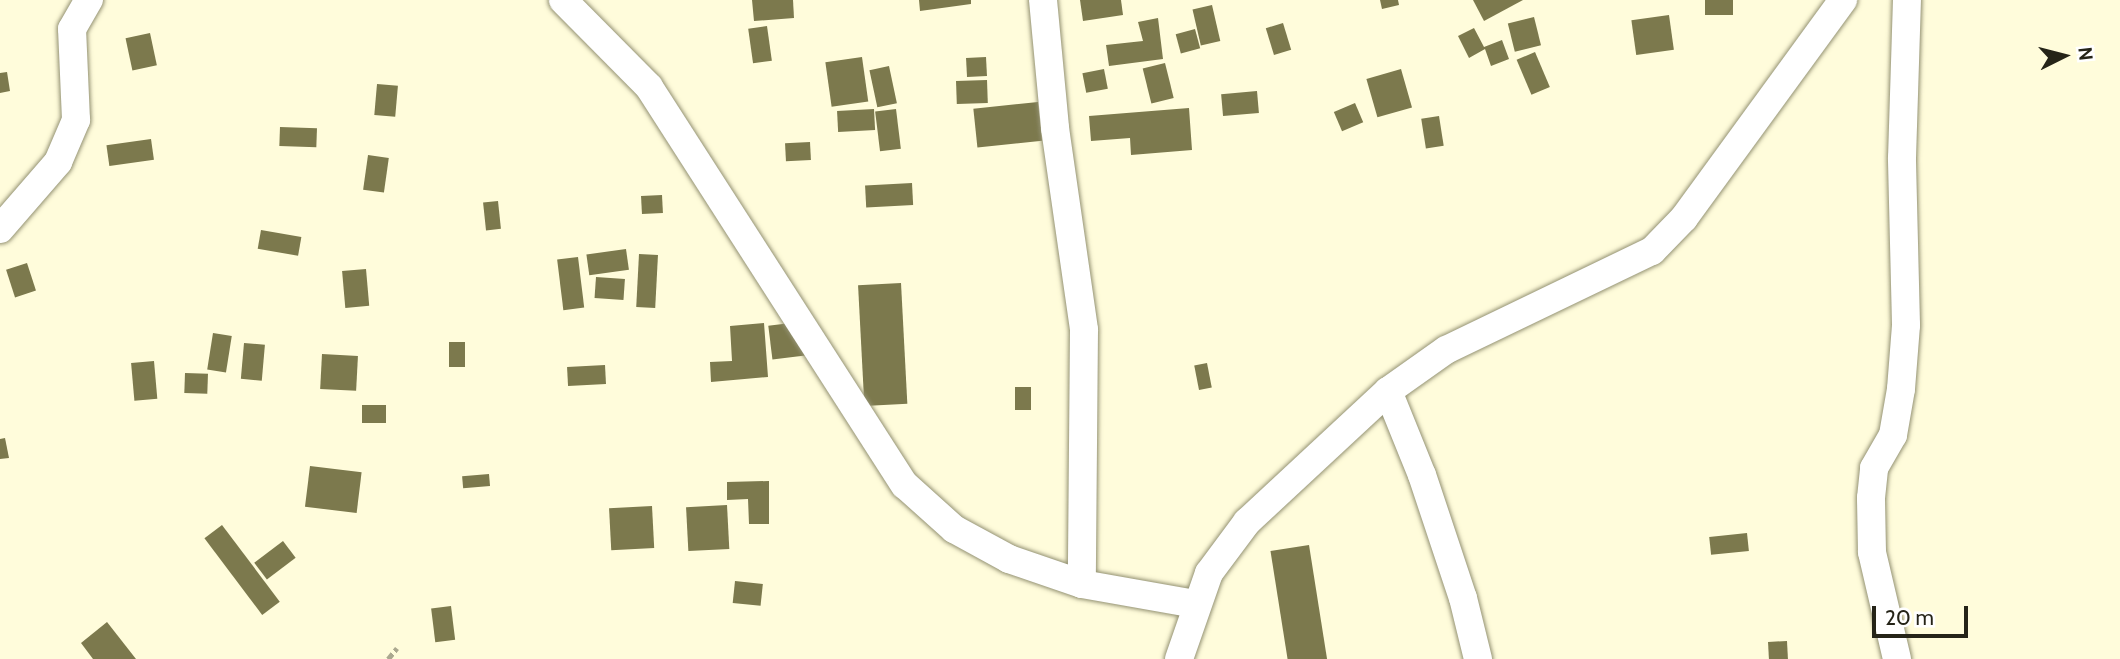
<!DOCTYPE html>
<html>
<head>
<meta charset="utf-8">
<style>
  body { margin:0 }
  #map { position:relative; width:2120px; height:659px; overflow:hidden; background:#fffcdb; font-family:Cabin,sans-serif }
  div>[style] { position:absolute }
  .building>* { inset:0; background:#7c794d; transform-origin:0 0 }
  .path>* { height:4.5px; margin-top:-2.25px; transform-origin:0; background:repeating-linear-gradient(90deg,#aba88f 0 7px,transparent 0 10.5px) }
  .roads { filter:drop-shadow(0 0 2px #949273) drop-shadow(0 0 2px #949273) }
  .street>* { height:28px; margin:-14px; padding:0 14px; transform-origin:14px; border-radius:14px; background:#fff }
  span { translate:-50% -50%; white-space:nowrap; text-align:center; line-height:1.15; -webkit-text-stroke:6px #fff; paint-order:stroke }
  .north { position:absolute; left:2029px; top:21px; width:70px; height:70px; -webkit-text-stroke:5px #fff; paint-order:stroke; rotate:84deg; font-size:19px; font-weight:700; line-height:28px; text-align:center; color:#252418 }
  .north::after { content:''; display:block; margin:auto; width:24px; height:32px; background:#252418; clip-path:polygon(50% 0,100% 100%,50% 72%,0 100%) }
  .scale { position:absolute; left:1872px; top:606px; width:96px; height:32px; box-sizing:border-box; border:4px solid #252418; border-top:0; padding-left:9px; font-size:21px; line-height:24px; white-space:nowrap; color:#252418; -webkit-text-stroke:5px #fff; paint-order:stroke }
</style>
</head>
<body>
<div id="map">
  <div class="building">
    <i style="clip-path:polygon(752px 0,793px 0,794px 18px,754px 21px)"></i>
    <i style="clip-path:polygon(919px 0,971px 0,971px 4px,920px 11px)"></i>
    <i style="clip-path:polygon(1080px 0,1121px 0,1123px 15px,1083px 21px)"></i>
    <i style="clip-path:polygon(1380px 0,1398px 0,1399px 5px,1382px 9px)"></i>
    <i style="clip-path:polygon(1473px 0,1523px 0,1484px 21px)"></i>
    <i style="left:1705px;top:0;width:28px;height:15px"></i>
    <i style="left:1212px;top:5px;width:37px;height:20px;rotate:77deg"></i>
    <i style="left:1669px;top:15px;width:35px;height:38px;rotate:82deg"></i>
    <i style="left:1534px;top:17px;width:29px;height:27px;rotate:76deg"></i>
    <i style="clip-path:polygon(1158px 18px,1163px 59px,1109px 66px,1106px 45px,1143px 41px,1138px 22px)"></i>
    <i style="left:1283px;top:23px;width:28px;height:18px;rotate:73deg"></i>
    <i style="left:767px;top:26px;width:35px;height:19px;rotate:82deg"></i>
    <i style="clip-path:polygon(1474px 28px,1484px 47px,1502px 40px,1509px 59px,1491px 66px,1485px 49px,1469px 58px,1458px 36px)"></i>
    <i style="left:1195px;top:29px;width:20px;height:20px;rotate:75deg"></i>
    <i style="left:150px;top:33px;width:33px;height:25px;rotate:78deg"></i>
    <i style="left:1535px;top:52px;width:38px;height:20px;rotate:67deg"></i>
    <i style="left:862px;top:57px;width:45px;height:37px;rotate:82deg"></i>
    <i style="left:986px;top:57px;width:19px;height:20px;rotate:87deg"></i>
    <i style="left:1165px;top:63px;width:36px;height:23px;rotate:76deg"></i>
    <i style="left:889px;top:66px;width:38px;height:20px;rotate:78deg"></i>
    <i style="left:1104px;top:69px;width:20px;height:22px;rotate:79deg"></i>
    <i style="left:1401px;top:69px;width:40px;height:36px;rotate:74deg"></i>
    <i style="clip-path:polygon(7px 72px,10px 91px,0 93px,0 73px)"></i>
    <i style="left:987px;top:80px;width:23px;height:31px;rotate:88deg"></i>
    <i style="left:377px;top:84px;width:21px;height:31px;rotate:5deg"></i>
    <i style="left:1257px;top:91px;width:22px;height:36px;rotate:85deg"></i>
    <i style="left:1038px;top:102px;width:39px;height:65px;rotate:84deg"></i>
    <i style="left:1355px;top:103px;width:21px;height:23px;rotate:67deg"></i>
    <i style="clip-path:polygon(1189px 108px,1192px 150px,1131px 155px,1130px 138px,1091px 141px,1089px 116px)"></i>
    <i style="left:874px;top:109px;width:21px;height:37px;rotate:87deg"></i>
    <i style="left:896px;top:109px;width:40px;height:21px;rotate:83deg"></i>
    <i style="left:1439px;top:116px;width:30px;height:18px;rotate:81deg"></i>
    <i style="left:280px;top:127px;width:37px;height:19px;rotate:2deg"></i>
    <i style="left:151px;top:139px;width:21px;height:45px;rotate:82deg"></i>
    <i style="left:810px;top:142px;width:18px;height:25px;rotate:87deg"></i>
    <i style="left:368px;top:155px;width:21px;height:35px;rotate:8deg"></i>
    <i style="left:912px;top:183px;width:22px;height:47px;rotate:87deg"></i>
    <i style="left:662px;top:195px;width:18px;height:21px;rotate:87deg"></i>
    <i style="left:498px;top:201px;width:28px;height:15px;rotate:84deg"></i>
    <i style="left:261px;top:230px;width:41px;height:19px;rotate:10deg"></i>
    <i style="left:626px;top:249px;width:21px;height:40px;rotate:82deg"></i>
    <i style="left:639px;top:254px;width:19px;height:53px;rotate:3deg"></i>
    <i style="left:578px;top:257px;width:51px;height:21px;rotate:83deg"></i>
    <i style="left:27px;top:263px;width:29px;height:22px;rotate:72deg"></i>
    <i style="left:366px;top:269px;width:37px;height:24px;rotate:85deg"></i>
    <i style="left:596px;top:277px;width:29px;height:21px;rotate:4deg"></i>
    <i style="left:901px;top:283px;width:121px;height:43px;rotate:87deg"></i>
    <i style="left:807px;top:321px;width:34px;height:39px;rotate:83deg"></i>
    <i style="clip-path:polygon(764px 323px,768px 377px,711px 382px,710px 362px,732px 361px,730px 326px)"></i>
    <i style="left:213px;top:333px;width:19px;height:37px;rotate:9deg"></i>
    <i style="left:449px;top:342px;width:16px;height:25px"></i>
    <i style="left:244px;top:343px;width:21px;height:36px;rotate:5deg"></i>
    <i style="left:322px;top:354px;width:36px;height:35px;rotate:3deg"></i>
    <i style="left:154px;top:361px;width:38px;height:23px;rotate:85deg"></i>
    <i style="left:1207px;top:363px;width:25px;height:13px;rotate:79deg"></i>
    <i style="left:605px;top:365px;width:19px;height:38px;rotate:87deg"></i>
    <i style="left:185px;top:373px;width:23px;height:20px;rotate:2deg"></i>
    <i style="left:1015px;top:387px;width:16px;height:23px"></i>
    <i style="left:362px;top:405px;width:24px;height:18px"></i>
    <i style="clip-path:polygon(5px 438px,9px 458px,0 459px,0 439px)"></i>
    <i style="left:310px;top:466px;width:52px;height:41px;rotate:7deg"></i>
    <i style="left:489px;top:474px;width:12px;height:27px;rotate:85deg"></i>
    <i style="clip-path:polygon(769px 481px,769px 524px,749px 524px,748px 499px,727px 500px,727px 482px)"></i>
    <i style="left:727px;top:505px;width:44px;height:41px;rotate:87deg"></i>
    <i style="left:652px;top:506px;width:42px;height:43px;rotate:87deg"></i>
    <i style="left:222px;top:525px;width:96px;height:22px;rotate:53deg"></i>
    <i style="left:1747px;top:533px;width:18px;height:38px;rotate:84deg"></i>
    <i style="left:283px;top:541px;width:21px;height:36px;rotate:53deg"></i>
    <i style="left:1309px;top:545px;width:116px;height:39px;rotate:81deg"></i>
    <i style="left:735px;top:581px;width:28px;height:22px;rotate:6deg"></i>
    <i style="left:451px;top:606px;width:34px;height:20px;rotate:83deg"></i>
    <i style="clip-path:polygon(107px 622px,136px 659px,93px 659px,81px 643px)"></i>
    <i style="left:1787px;top:641px;width:18px;height:19px;rotate:87deg"></i>
  </div>
  <div class="path">
    <i style="left:388px;top:659px;width:14px;rotate:-51deg"></i>
  </div>
  <div class="roads">
    <div class="street">
      <i style="left:563px;top:0;width:122px;rotate:45.3deg"></i>
      <i style="left:649px;top:87px;width:473px;rotate:57.3deg"></i>
      <i style="left:905px;top:485px;width:66px;rotate:41.9deg"></i>
      <i style="left:954px;top:529px;width:63px;rotate:28.6deg"></i>
      <i style="left:1009px;top:559px;width:77px;rotate:18.9deg"></i>
      <i style="left:1082px;top:584px;width:115px;rotate:10deg"></i>
      <i style="left:1043px;top:0;width:129px;rotate:84.6deg"></i>
      <i style="left:1055px;top:128px;width:204px;rotate:81.8deg"></i>
      <i style="left:1084px;top:330px;width:254px;rotate:90.5deg"></i>
      <i style="left:0;top:229px;width:89px;rotate:-49.1deg"></i>
      <i style="left:58px;top:162px;width:46px;rotate:-66.8deg"></i>
      <i style="left:76px;top:120px;width:91px;rotate:-92.5deg"></i>
      <i style="left:72px;top:29px;width:34px;rotate:-60deg"></i>
      <i style="left:1388px;top:391px;width:91px;rotate:68deg"></i>
      <i style="left:1422px;top:475px;width:130px;rotate:71.6deg"></i>
      <i style="left:1463px;top:598px;width:63px;rotate:76.2deg"></i>
      <i style="left:1179px;top:659px;width:91px;rotate:-70.8deg"></i>
      <i style="left:1209px;top:573px;width:64px;rotate:-53.3deg"></i>
      <i style="left:1247px;top:522px;width:192px;rotate:-42.9deg"></i>
      <i style="left:1388px;top:391px;width:71px;rotate:-35.3deg"></i>
      <i style="left:1446px;top:350px;width:229px;rotate:-25.7deg"></i>
      <i style="left:1652px;top:251px;width:46px;rotate:-45.9deg"></i>
      <i style="left:1684px;top:218px;width:270px;rotate:-53.9deg"></i>
      <i style="left:1897px;top:659px;width:110px;rotate:-103.2deg"></i>
      <i style="left:1872px;top:552px;width:54px;rotate:-91.1deg"></i>
      <i style="left:1871px;top:498px;width:30px;rotate:-84deg"></i>
      <i style="left:1874px;top:468px;width:38px;rotate:-60deg"></i>
      <i style="left:1893px;top:435px;width:47px;rotate:-80.1deg"></i>
      <i style="left:1901px;top:389px;width:64px;rotate:-85.5deg"></i>
      <i style="left:1906px;top:325px;width:167px;rotate:-91.4deg"></i>
      <i style="left:1902px;top:158px;width:158px;rotate:-88.2deg"></i>
    </div>
  </div>
  <div class="north">N</div>
  <div class="scale">20 m</div>
</div>
</body>
</html>
